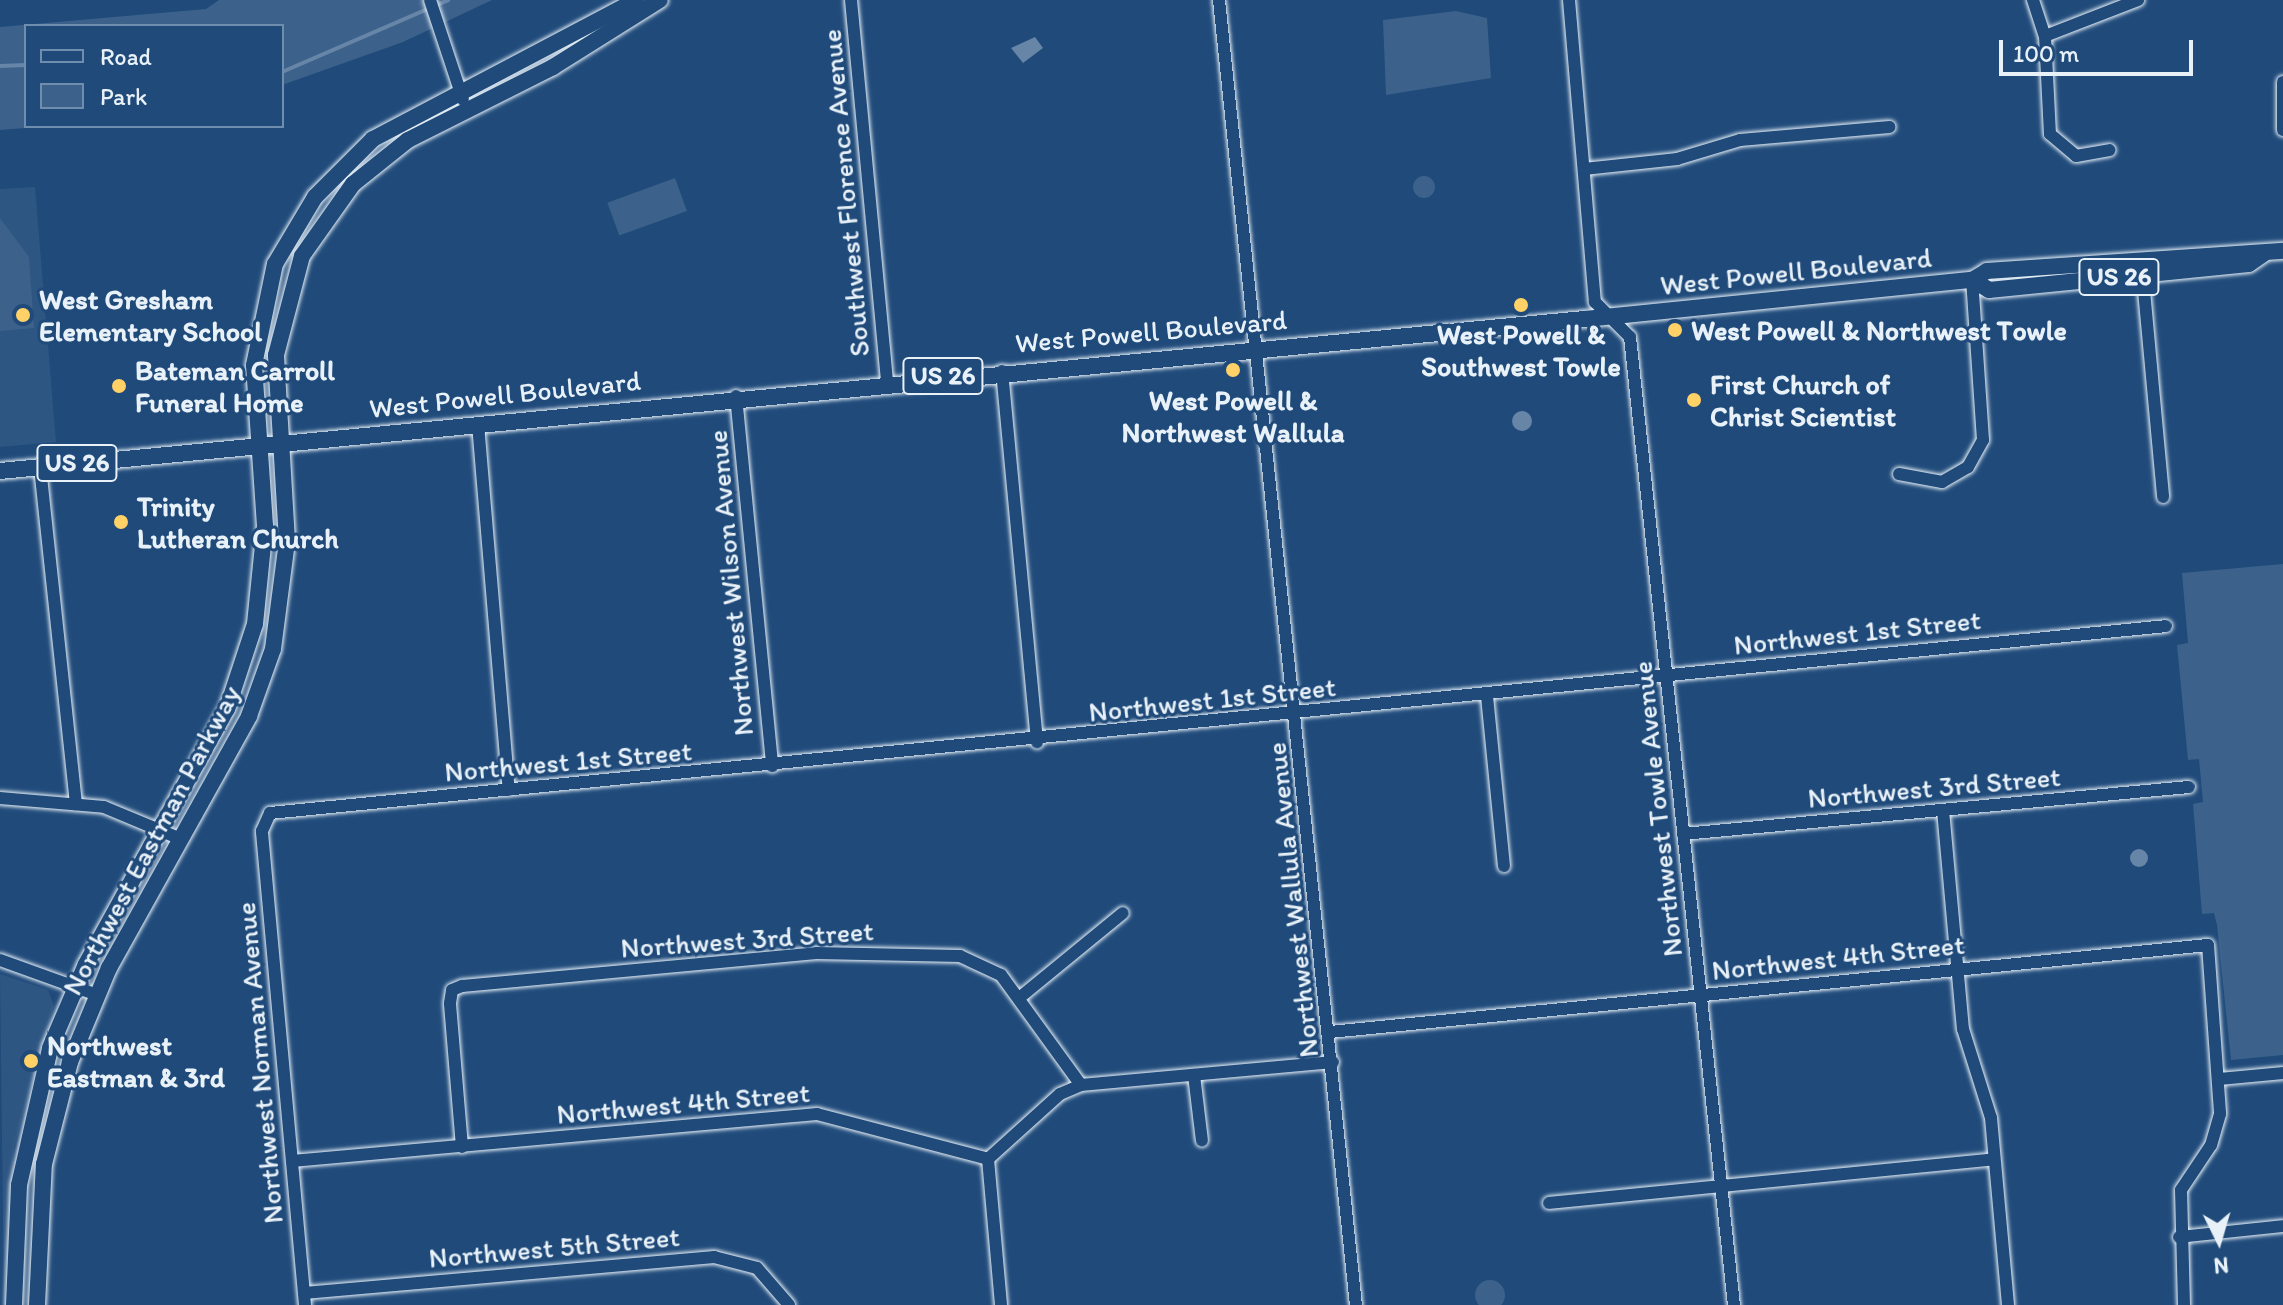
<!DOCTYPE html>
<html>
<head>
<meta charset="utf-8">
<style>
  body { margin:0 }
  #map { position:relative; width:2283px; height:1305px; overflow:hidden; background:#1f4a7a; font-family:Itim,sans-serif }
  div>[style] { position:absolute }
  .built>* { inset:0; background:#2e5683 }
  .green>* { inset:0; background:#3c628c; transform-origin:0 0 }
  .round { border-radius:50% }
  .water>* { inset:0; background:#6685a7 }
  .stream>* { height:4px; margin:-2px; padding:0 2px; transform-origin:2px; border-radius:2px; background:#6685a7 }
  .roads { filter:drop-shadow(0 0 2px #e8f1f8) drop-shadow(0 0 2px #e8f1f8) }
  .minor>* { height:12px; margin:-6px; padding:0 6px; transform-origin:6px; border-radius:6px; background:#1f4a7a }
  .major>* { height:16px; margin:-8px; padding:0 8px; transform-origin:8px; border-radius:8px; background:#1f4a7a }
  .dots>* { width:22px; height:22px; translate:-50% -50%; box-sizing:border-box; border:4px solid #1f4a7a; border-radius:50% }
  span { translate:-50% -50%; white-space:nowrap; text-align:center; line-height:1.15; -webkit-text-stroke:6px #1f4a7a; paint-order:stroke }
  .shield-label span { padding:2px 6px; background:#1f4a7a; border:2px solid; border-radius:6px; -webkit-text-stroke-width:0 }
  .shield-label { font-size:26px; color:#e8f1f8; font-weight:700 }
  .street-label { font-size:28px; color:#e8f1f8 }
  .poi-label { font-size:28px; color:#e8f1f8; font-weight:700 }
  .left { translate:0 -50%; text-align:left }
  .legend { position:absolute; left:24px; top:24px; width:260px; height:104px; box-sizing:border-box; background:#1f4a7a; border:2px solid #6f8dac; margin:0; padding:10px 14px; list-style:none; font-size:24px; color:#e8f1f8 }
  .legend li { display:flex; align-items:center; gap:16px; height:40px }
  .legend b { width:40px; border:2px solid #6f8dac }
  .north { position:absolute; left:2179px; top:1201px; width:80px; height:80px; -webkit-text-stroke:6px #1f4a7a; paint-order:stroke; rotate:175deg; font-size:22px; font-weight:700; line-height:32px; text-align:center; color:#e8f1f8 }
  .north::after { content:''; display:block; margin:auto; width:28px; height:36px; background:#e8f1f8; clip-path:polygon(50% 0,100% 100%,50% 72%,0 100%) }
  .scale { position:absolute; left:1999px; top:40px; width:194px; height:36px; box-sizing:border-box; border:4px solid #e8f1f8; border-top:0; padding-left:10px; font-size:24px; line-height:28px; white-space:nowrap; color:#e8f1f8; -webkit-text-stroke:6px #1f4a7a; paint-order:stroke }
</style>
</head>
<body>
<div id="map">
  <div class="built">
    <i style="clip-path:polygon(35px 187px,56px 442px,0 447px,0 189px)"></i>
    <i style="clip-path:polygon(0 974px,48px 990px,54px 1006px,14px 1147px,4px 1305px)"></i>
  </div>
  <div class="green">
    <i style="clip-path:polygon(219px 0,492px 0,403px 42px,282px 85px,282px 26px,26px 26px,26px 126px,51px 126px,0 130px,0 27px,206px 9px)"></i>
    <i style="clip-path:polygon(1456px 11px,1487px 18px,1491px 78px,1386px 95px,1383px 20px)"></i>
    <i class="round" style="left:1413px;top:176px;width:22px;height:22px"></i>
    <i style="left:675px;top:178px;width:35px;height:72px;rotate:70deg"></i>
    <i style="clip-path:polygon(0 218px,29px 257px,34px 328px,0 331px)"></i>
    <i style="clip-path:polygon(2283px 564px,2283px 1055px,2231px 1060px,2217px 925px,2214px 913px,2202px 914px,2193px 804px,2203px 802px,2199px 759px,2188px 760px,2177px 645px,2188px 643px,2182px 573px)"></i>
    <i class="round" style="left:1475px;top:1280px;width:30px;height:30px"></i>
  </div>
  <div class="water">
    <i style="clip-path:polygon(1035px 37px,1043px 48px,1023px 63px,1011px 48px)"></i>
    <i class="round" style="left:1512px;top:411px;width:20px;height:20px"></i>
    <i class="round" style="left:2130px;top:849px;width:18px;height:18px"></i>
  </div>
  <div class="stream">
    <i style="left:0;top:66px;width:26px;rotate:-2deg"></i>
    <i style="left:282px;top:72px;width:181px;rotate:-23.4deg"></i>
  </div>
  <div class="roads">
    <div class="minor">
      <i style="left:430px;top:0;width:105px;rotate:71.7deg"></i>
      <i style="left:851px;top:0;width:384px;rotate:84.6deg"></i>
      <i style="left:1219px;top:0;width:1312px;rotate:84.01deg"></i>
      <i style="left:1569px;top:0;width:303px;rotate:85.1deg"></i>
      <i style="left:1595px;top:302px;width:49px;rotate:45deg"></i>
      <i style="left:1630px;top:337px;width:974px;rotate:83.87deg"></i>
      <i style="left:2033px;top:0;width:38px;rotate:72deg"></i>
      <i style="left:2045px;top:36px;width:98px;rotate:87.1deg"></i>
      <i style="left:2050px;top:134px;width:34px;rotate:40deg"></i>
      <i style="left:2076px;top:156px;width:34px;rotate:-10deg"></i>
      <i style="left:2045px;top:36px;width:100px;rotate:-21.2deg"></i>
      <i style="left:2283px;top:82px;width:48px;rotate:90deg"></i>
      <i style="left:1584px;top:169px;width:94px;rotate:-6.1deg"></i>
      <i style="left:1677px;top:159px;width:66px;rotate:-16.8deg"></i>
      <i style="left:1740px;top:140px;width:150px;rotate:-5deg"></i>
      <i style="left:2142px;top:269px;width:229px;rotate:84.7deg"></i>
      <i style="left:1002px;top:371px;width:373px;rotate:84.6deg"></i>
      <i style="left:736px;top:396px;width:372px;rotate:84.4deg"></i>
      <i style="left:478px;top:424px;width:367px;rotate:85.2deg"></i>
      <i style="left:40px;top:467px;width:339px;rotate:83.9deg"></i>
      <i style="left:1899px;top:474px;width:44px;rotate:10.5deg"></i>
      <i style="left:1942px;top:482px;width:30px;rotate:-30deg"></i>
      <i style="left:1968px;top:467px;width:31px;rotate:-61deg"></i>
      <i style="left:1983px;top:440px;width:160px;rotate:-93.9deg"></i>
      <i style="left:1487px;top:696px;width:171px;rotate:84.3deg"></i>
      <i style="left:0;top:798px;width:104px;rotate:4.9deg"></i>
      <i style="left:104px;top:807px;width:83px;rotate:22.6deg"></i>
      <i style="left:1943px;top:810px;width:220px;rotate:84.8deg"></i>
      <i style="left:1963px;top:1029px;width:93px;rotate:72.5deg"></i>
      <i style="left:1991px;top:1118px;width:188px;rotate:84.8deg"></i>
      <i style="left:1683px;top:834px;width:508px;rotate:-5.31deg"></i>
      <i style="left:0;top:960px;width:103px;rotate:19.8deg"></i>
      <i style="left:1019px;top:998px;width:134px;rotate:-39.3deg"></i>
      <i style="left:1330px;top:1032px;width:882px;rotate:-5.66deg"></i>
      <i style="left:2208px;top:945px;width:169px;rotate:85.9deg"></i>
      <i style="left:2220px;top:1114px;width:32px;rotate:106deg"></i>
      <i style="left:2211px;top:1145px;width:54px;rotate:123.7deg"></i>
      <i style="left:2181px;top:1190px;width:115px;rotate:88.5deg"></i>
      <i style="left:1194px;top:1075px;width:66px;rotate:83.1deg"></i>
      <i style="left:2220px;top:1079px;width:63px;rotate:-5.4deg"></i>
      <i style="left:462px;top:1147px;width:144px;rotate:-94.8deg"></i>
      <i style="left:450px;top:1003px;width:13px;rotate:-81deg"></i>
      <i style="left:452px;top:990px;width:11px;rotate:-22deg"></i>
      <i style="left:462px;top:986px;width:356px;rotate:-5.3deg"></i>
      <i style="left:816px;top:953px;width:144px;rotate:1.2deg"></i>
      <i style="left:960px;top:956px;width:45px;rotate:24.9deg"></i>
      <i style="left:1001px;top:975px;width:136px;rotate:54deg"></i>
      <i style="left:988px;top:1159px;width:147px;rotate:84.9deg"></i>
      <i style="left:292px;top:1161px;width:527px;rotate:-5.12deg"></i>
      <i style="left:817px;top:1114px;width:177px;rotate:14.7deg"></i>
      <i style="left:988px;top:1159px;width:97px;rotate:-42.1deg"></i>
      <i style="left:1060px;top:1094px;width:23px;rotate:-23deg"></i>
      <i style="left:1081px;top:1085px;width:253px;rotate:-5.2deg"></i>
      <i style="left:1549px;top:1203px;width:447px;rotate:-5.6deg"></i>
      <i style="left:2179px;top:1237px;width:105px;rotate:-6deg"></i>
      <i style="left:304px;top:1293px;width:412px;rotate:-5deg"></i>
      <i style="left:714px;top:1257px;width:44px;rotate:14.3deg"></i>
      <i style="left:757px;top:1268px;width:49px;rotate:49.1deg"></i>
      <i style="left:305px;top:1305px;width:476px;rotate:-95.2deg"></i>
      <i style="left:262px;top:831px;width:20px;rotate:-66deg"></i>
      <i style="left:270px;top:813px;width:1905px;rotate:-5.63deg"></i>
    </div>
    <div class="major">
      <i style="left:1972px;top:280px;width:20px;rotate:30deg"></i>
      <i style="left:1989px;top:290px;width:261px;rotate:-5.7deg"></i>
      <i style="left:2249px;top:264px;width:19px;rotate:-35deg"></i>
      <i style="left:0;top:471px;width:1592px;rotate:-5.48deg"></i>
      <i style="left:1585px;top:319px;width:389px;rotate:-5.8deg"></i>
      <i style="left:1972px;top:280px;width:17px;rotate:-31deg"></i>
      <i style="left:1987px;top:271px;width:297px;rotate:-3.9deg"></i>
      <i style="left:14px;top:1305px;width:120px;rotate:-87.6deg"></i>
      <i style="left:19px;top:1185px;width:140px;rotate:-77.2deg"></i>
      <i style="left:50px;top:1048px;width:91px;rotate:-66.8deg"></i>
      <i style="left:86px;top:964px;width:291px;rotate:-61.1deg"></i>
      <i style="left:227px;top:709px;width:89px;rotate:-71.8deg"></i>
      <i style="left:255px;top:624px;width:99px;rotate:-84.2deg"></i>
      <i style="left:265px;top:526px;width:161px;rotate:-93.9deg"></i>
      <i style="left:254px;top:365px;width:103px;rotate:-78.3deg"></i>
      <i style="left:275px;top:264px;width:78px;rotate:-59.2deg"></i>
      <i style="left:315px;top:197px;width:82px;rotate:-45deg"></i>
      <i style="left:373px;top:139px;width:298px;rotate:-27.8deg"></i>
      <i style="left:37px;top:1305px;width:141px;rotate:-87.2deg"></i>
      <i style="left:44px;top:1164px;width:105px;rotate:-75.7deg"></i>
      <i style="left:70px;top:1062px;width:102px;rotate:-67.5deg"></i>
      <i style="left:109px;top:968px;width:288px;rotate:-60.9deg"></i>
      <i style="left:249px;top:716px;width:71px;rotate:-70.3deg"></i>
      <i style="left:273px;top:649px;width:109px;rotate:-82.6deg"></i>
      <i style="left:287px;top:541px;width:186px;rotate:-93.4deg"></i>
      <i style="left:276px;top:355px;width:102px;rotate:-75.3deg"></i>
      <i style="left:302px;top:256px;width:88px;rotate:-54.7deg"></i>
      <i style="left:353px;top:184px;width:70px;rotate:-38.7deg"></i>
      <i style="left:408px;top:140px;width:162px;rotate:-26.7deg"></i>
      <i style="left:553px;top:67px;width:126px;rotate:-32.1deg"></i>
    </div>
  </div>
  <div class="dots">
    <i style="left:1521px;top:305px;background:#ffd166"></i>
    <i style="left:23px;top:315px;background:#ffd166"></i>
    <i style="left:1675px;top:330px;background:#ffd166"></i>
    <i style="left:1233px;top:370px;background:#ffd166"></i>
    <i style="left:119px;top:386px;background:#ffd166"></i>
    <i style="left:1694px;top:400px;background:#ffd166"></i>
    <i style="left:121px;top:522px;background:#ffd166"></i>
    <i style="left:31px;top:1061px;background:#ffd166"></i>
  </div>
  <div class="shield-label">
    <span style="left:2119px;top:277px">US 26</span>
    <span style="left:943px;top:376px">US 26</span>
    <span style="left:77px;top:463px">US 26</span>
  </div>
  <div class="street-label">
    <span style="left:845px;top:193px;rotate:-95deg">Southwest Florence Avenue</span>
    <span style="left:1796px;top:271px;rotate:-6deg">West Powell Boulevard</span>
    <span style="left:1151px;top:331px;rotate:-5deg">West Powell Boulevard</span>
    <span style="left:505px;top:394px;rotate:-6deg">West Powell Boulevard</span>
    <span style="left:730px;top:583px;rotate:-95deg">Northwest Wilson Avenue</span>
    <span style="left:1857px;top:632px;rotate:-6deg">Northwest 1st Street</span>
    <span style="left:1212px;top:699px;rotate:-6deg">Northwest 1st Street</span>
    <span style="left:568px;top:761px;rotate:-5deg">Northwest 1st Street</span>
    <span style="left:1934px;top:787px;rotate:-5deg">Northwest 3rd Street</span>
    <span style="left:1657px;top:809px;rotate:-96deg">Northwest Towle Avenue</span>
    <span style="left:151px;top:840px;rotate:-62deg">Northwest Eastman Parkway</span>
    <span style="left:1292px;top:900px;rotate:-96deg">Northwest Wallula Avenue</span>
    <span style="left:747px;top:939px;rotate:-4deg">Northwest 3rd Street</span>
    <span style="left:1838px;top:957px;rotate:-6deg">Northwest 4th Street</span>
    <span style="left:259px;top:1063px;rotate:-95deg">Northwest Norman Avenue</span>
    <span style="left:683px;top:1103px;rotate:-5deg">Northwest 4th Street</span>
    <span style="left:554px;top:1247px;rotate:-5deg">Northwest 5th Street</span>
  </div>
  <div class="poi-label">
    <span class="left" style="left:39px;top:315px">West Gresham<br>Elementary School</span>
    <span class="left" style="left:1691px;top:330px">West Powell &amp; Northwest Towle</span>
    <span style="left:1521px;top:350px">West Powell &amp;<br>Southwest Towle</span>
    <span class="left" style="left:135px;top:386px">Bateman Carroll<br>Funeral Home</span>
    <span class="left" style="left:1710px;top:400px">First Church of<br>Christ Scientist</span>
    <span style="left:1233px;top:416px">West Powell &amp;<br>Northwest Wallula</span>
    <span class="left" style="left:137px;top:522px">Trinity<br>Lutheran Church</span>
    <span class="left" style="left:47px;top:1061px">Northwest<br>Eastman &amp; 3rd</span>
  </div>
  <ul class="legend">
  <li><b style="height:10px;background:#1f4a7a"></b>Road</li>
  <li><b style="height:22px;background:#3c628c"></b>Park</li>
  </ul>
  <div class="north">N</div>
  <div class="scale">100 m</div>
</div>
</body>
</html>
